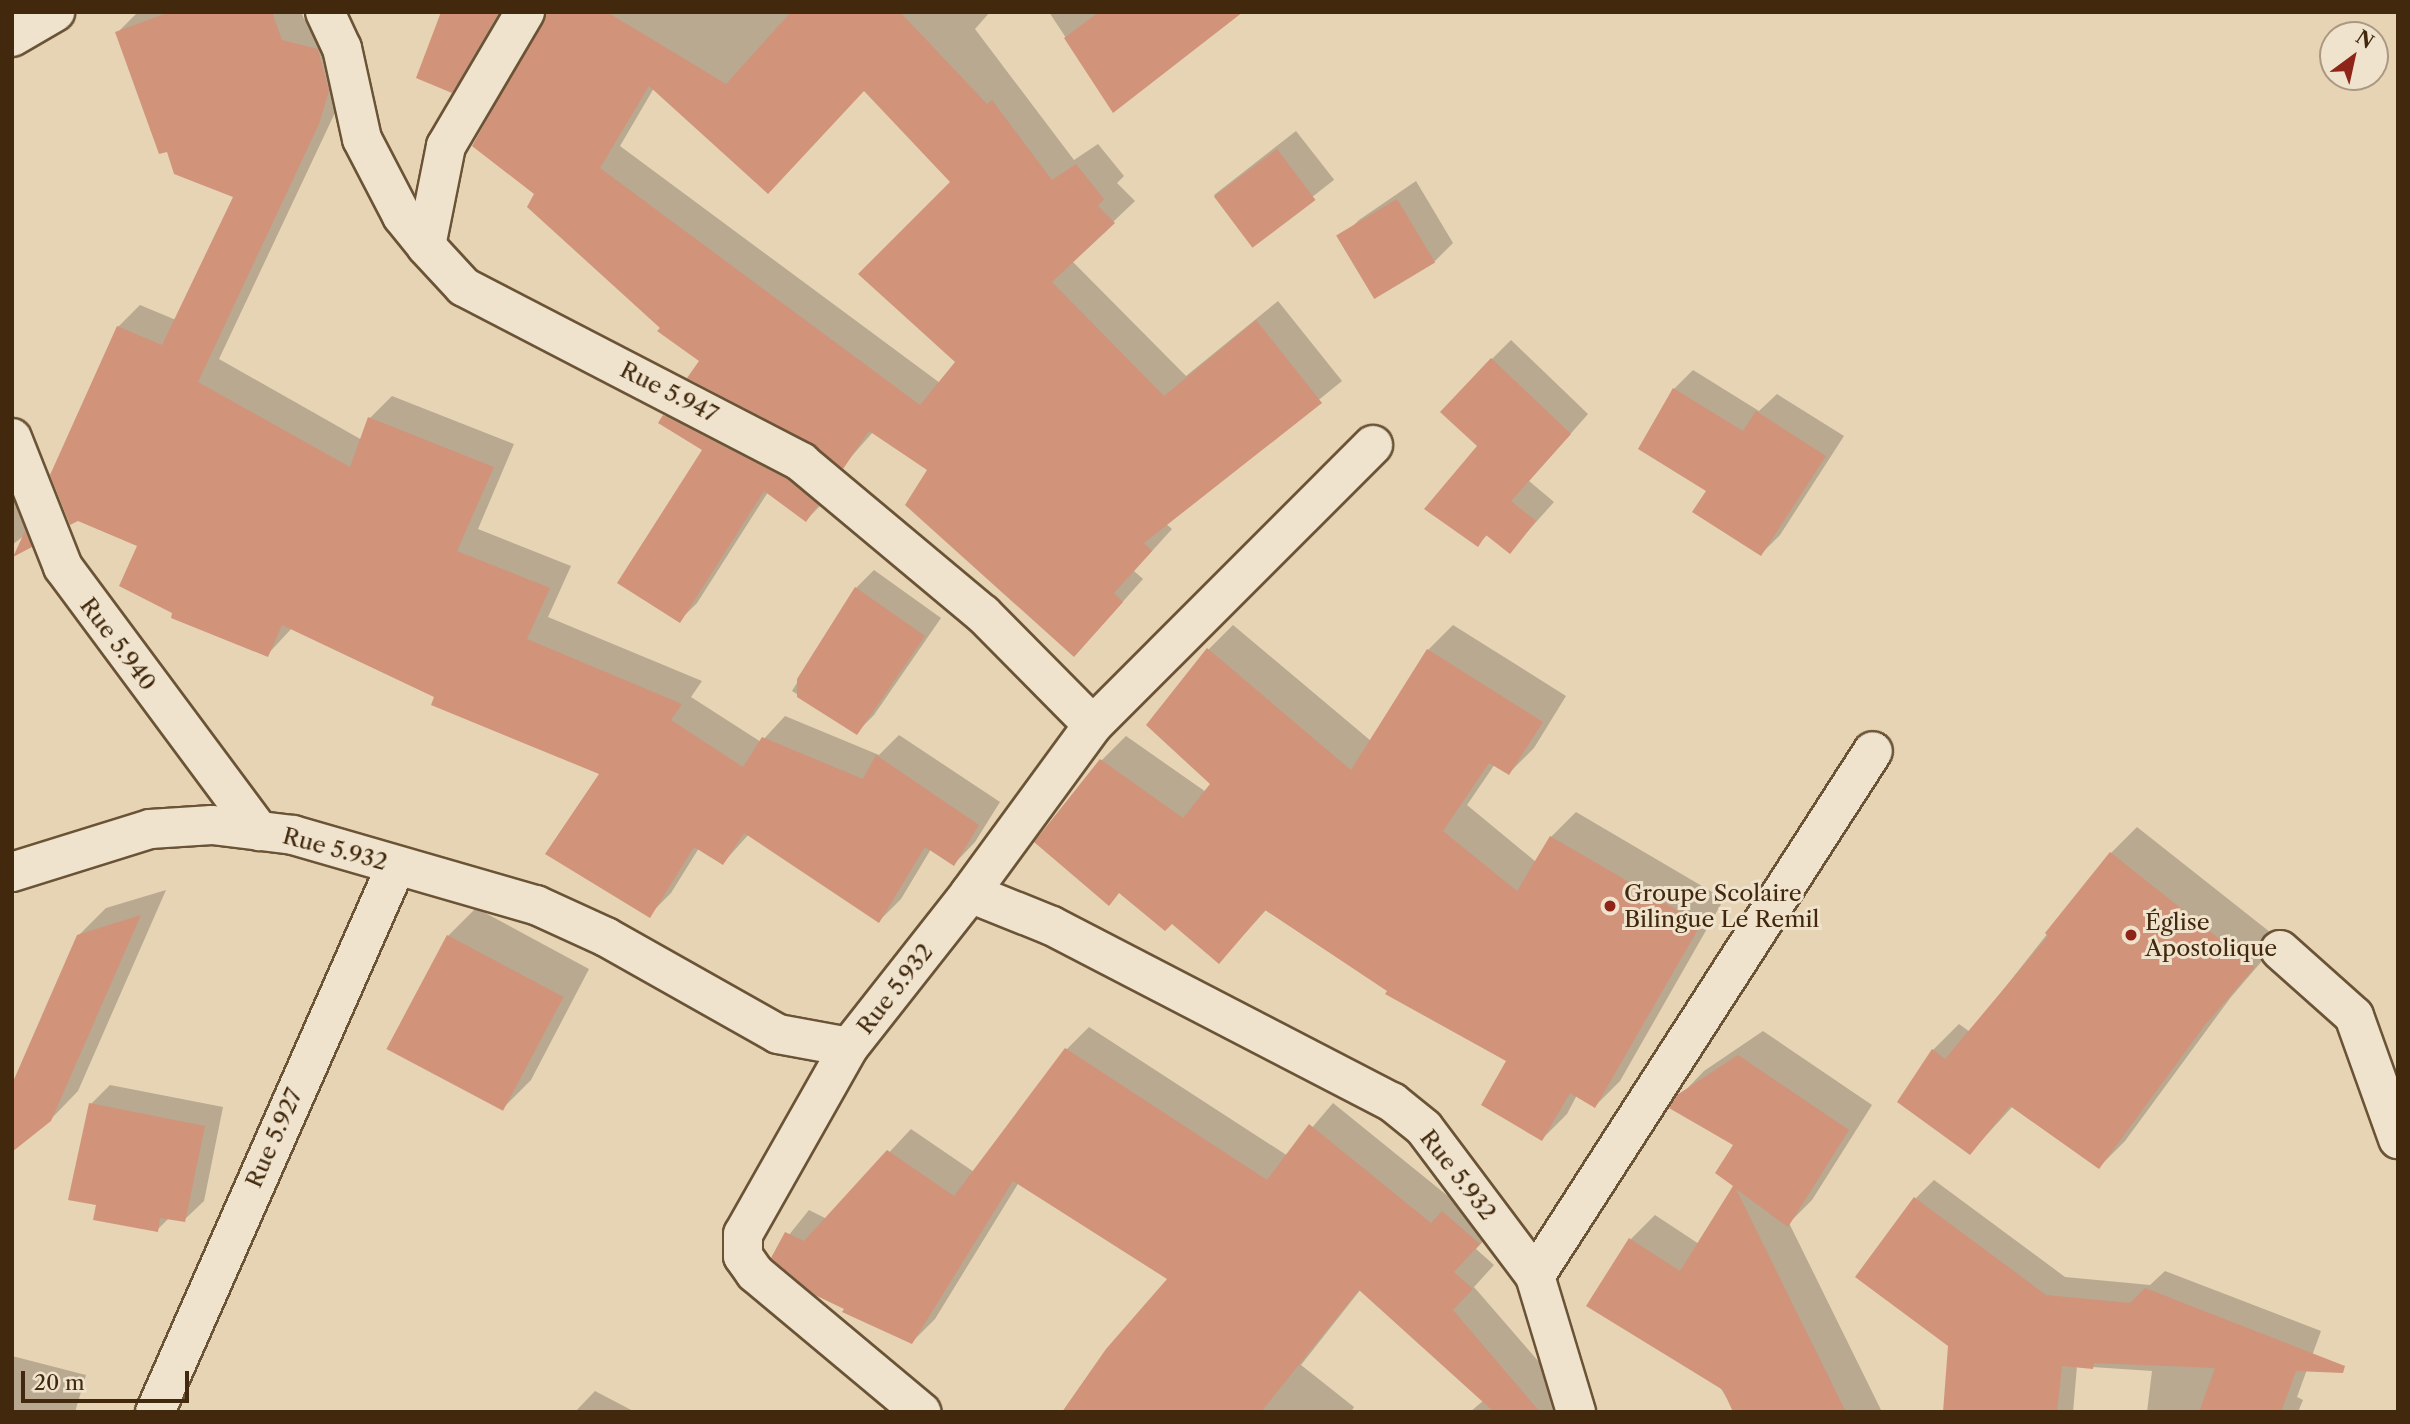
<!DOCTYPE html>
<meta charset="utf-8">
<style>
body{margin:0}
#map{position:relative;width:2410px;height:1424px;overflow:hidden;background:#e6d4b4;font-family:"Libre Caslon Text",serif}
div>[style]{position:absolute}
.shadow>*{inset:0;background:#0003;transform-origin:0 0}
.building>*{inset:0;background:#d1947a;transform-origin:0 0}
.roads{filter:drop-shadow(2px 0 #6b5336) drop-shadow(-2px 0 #6b5336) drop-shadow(0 2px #6b5336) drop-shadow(0 -2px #6b5336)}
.minor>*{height:38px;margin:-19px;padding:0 19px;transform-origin:19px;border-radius:19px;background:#efe3ce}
.dots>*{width:19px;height:19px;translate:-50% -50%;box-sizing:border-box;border:4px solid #efe3ce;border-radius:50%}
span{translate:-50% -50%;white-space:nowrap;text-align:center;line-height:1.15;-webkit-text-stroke:6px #efe3ce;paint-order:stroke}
.street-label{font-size:23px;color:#42280c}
.poi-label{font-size:23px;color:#42280c}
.left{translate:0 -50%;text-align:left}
.frame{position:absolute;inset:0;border:14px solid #42280c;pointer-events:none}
.north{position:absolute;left:2319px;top:21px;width:70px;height:70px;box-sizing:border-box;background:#efe3ce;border:2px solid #aa9880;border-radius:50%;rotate:33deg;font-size:19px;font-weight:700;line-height:28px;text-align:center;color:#42280c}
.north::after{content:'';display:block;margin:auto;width:24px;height:32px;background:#8f2418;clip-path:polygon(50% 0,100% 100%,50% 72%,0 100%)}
.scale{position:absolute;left:21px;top:1371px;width:168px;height:32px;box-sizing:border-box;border:4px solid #42280c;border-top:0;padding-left:9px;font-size:21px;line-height:24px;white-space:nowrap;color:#42280c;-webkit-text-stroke:5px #efe3ce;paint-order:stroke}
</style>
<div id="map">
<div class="shadow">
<i style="clip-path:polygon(138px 12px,301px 12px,304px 19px,340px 28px,341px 100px,219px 359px,362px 440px,370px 418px,392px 396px,514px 444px,478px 529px,571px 566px,548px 617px,702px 681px,691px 697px,761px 742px,785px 716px,879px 755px,899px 735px,1000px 802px,975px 842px,954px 864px,931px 849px,901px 899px,879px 921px,749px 834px,723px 863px,699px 848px,671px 893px,649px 915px,601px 774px,292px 628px,267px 655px,175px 612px,140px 545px,118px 327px,140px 305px,176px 320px,236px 196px,117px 33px)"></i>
<i style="clip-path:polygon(443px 12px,506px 12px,470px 72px,451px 91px)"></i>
<i style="clip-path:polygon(evenodd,609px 12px,990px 12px,975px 29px,1074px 160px,1098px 144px,1124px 176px,1117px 183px,1135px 201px,1072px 261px,1186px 376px,1278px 301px,1342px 381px,1166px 524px,1172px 529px,1134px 571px,1143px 579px,1095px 633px,930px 469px,873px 432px,843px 466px,701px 361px,529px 207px,609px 12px,654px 88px,865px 89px,952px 182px,957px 362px,940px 383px,620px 146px,654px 88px)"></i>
<i style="clip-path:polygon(1049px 12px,1213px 12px,1114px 111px)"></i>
<i style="left:1296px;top:131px;width:62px;height:104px;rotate:52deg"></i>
<i style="clip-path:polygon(1416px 181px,1453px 243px,1434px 262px,1340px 239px,1359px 220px)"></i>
<i style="clip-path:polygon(1511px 340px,1588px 414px,1529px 481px,1554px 502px,1510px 551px,1488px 534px,1477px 545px,1479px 446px,1492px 359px)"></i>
<i style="clip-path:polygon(1693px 370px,1759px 411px,1777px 394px,1844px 436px,1780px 535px,1761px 554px,1708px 490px,1674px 389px)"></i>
<i style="clip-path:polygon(682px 399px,806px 464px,823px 503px,806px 520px,768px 492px,697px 603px,680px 620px,704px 449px,665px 416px)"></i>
<i style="clip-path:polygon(12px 428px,40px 536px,30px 545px,25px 535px,12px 545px)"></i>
<i style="clip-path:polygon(874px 570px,941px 618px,874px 715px,857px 732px,792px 691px,856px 588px)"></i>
<i style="clip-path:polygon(1233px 625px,1371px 741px,1428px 650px,1453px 625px,1566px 696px,1534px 748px,1509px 773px,1495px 764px,1467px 805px,1536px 862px,1551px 837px,1576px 812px,1724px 899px,1620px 1081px,1595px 1106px,1577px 1095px,1567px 1114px,1542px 1139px,1508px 1060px,1267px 909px,1219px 962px,1101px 761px,1126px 736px,1206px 792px,1212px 784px,1208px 650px)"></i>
<i style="clip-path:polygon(2137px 827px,2280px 940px,2231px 997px,2125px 1141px,2099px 1167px,2013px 1106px,1970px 1153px,1899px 1101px,1933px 1050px,1959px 1024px,1970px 1032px,2111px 853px)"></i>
<i style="clip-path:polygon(166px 890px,78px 1091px,50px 1120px,78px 936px,106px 908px)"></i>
<i style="clip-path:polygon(476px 908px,589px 969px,531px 1080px,503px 1108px,448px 936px)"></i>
<i style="clip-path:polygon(1089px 1027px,1288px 1156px,1333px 1103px,1454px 1201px,1466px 1189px,1502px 1221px,1476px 1249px,1494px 1265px,1474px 1287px,1572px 1400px,1561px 1412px,1470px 1412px,1484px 1400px,1361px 1289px,1301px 1365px,1354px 1407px,1351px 1412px,1086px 1412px,1169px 1278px,1019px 1182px,935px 1319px,912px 1342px,816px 1293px,772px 1256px,809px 1210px,827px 1219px,911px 1129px,974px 1172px,1066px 1050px)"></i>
<i style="clip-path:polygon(1763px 1031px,1872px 1105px,1812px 1200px,1789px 1223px,1882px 1412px,1735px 1412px,1631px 1239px,1655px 1215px,1699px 1244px,1735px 1186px,1736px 1144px,1679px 1097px,1704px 1071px)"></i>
<i style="clip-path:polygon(110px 1085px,223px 1107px,204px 1201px,184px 1220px,169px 1218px,157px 1230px,98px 1203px,91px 1104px)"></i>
<i style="clip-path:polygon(1934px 1180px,2065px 1277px,2150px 1285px,2165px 1271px,2321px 1331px,2297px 1397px,2303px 1400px,2298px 1412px,2147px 1412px,2152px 1371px,2077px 1366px,2073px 1412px,1945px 1412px,1950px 1345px,1916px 1198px)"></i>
<i style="clip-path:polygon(12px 1356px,86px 1375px,75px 1412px,12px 1412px)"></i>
<i style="clip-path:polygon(595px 1391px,635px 1412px,575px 1412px)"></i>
</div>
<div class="building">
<i style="clip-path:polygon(170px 12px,272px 12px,282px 40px,318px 49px,329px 91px,319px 124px,198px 382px,350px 467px,368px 417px,494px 467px,457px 551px,550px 588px,527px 639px,682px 704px,671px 720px,743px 767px,762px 737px,863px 779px,876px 755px,979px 825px,954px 866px,925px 847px,879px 923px,744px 833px,723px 865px,694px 847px,650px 918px,545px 854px,599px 774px,431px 705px,434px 697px,282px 625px,268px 657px,171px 618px,172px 613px,119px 586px,137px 546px,78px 521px,70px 525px,50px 475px,117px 326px,162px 345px,233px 197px,174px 174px,167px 152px,159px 154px,115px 32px)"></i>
<i style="clip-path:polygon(441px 12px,499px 12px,452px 93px,416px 78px)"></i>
<i style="clip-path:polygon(evenodd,547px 12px,607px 12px,726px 84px,791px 12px,900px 12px,987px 104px,992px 100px,1052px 180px,1076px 164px,1104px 199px,1098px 206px,1115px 223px,1052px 282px,1164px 396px,1256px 320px,1322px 403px,1144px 543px,1152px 551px,1114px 593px,1123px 602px,1074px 657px,905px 505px,927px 470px,869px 431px,843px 469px,811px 443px,687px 378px,699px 361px,657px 331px,660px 328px,527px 207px,534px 194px,472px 146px,547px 12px,649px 86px,768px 194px,864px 91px,950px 182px,858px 274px,955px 362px,920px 405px,600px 168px,649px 86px)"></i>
<i style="clip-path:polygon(1099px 12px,1243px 12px,1113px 113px,1064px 38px)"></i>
<i style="left:1277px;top:149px;width:64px;height:79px;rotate:53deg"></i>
<i style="left:1397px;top:199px;width:74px;height:71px;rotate:59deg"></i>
<i style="clip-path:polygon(1491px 358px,1571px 434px,1511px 501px,1536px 521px,1510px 554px,1486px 535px,1478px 547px,1424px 509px,1477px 446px,1440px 412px)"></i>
<i style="clip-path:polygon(1673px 388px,1743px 431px,1756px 411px,1826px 456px,1761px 556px,1692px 512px,1706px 491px,1638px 449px)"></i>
<i style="clip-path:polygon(663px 415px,789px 480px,818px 505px,806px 522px,764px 491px,680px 623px,617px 583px,702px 450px,658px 423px)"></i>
<i style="clip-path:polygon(25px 531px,32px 547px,13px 557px)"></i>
<i style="clip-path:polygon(855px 587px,925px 636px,857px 735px,797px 697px,797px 679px)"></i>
<i style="clip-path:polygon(1207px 648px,1351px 770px,1427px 649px,1543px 722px,1509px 775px,1489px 763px,1443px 831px,1517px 891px,1550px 836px,1701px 924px,1595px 1108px,1570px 1093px,1542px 1141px,1481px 1105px,1506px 1061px,1385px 994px,1387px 991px,1265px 910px,1219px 964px,1172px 924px,1165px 931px,1119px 893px,1109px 906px,1034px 842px,1100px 759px,1183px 818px,1210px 784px,1146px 725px)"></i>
<i style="clip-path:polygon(2110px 852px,2255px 967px,2205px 1025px,2099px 1169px,2010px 1106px,1970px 1155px,1897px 1102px,1932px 1049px,1945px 1059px,2048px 936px,2045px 933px)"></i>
<i style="clip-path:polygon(141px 915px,51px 1121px,12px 1152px,12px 1084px,77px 935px)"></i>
<i style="left:447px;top:935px;width:132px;height:129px;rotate:28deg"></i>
<i style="clip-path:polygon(1065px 1048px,1267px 1180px,1309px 1124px,1431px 1223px,1442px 1211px,1480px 1244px,1454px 1272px,1473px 1289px,1453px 1310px,1540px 1412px,1494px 1412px,1359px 1290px,1261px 1412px,1062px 1412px,1106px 1349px,1167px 1279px,1013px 1181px,912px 1344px,842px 1312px,844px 1309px,815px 1295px,771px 1258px,785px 1232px,804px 1241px,887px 1150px,954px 1196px)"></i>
<i style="clip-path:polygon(1738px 1055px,1849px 1130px,1788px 1227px,1736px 1189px,1846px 1412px,1733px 1412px,1723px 1390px,1586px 1306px,1629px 1238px,1680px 1271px,1733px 1186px,1715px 1173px,1733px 1145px,1669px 1108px,1677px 1095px)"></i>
<i style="clip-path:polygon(89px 1103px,205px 1126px,185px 1222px,160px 1218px,158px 1232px,93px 1220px,96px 1205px,68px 1200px)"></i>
<i style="clip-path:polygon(1914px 1197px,2046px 1295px,2130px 1303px,2145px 1288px,2345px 1366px,2343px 1373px,2296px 1371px,2281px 1412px,2199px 1412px,2215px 1368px,2094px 1363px,2093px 1369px,2062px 1366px,2057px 1412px,1943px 1412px,1948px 1346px,1855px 1277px)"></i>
</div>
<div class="roads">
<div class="minor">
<i style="left:325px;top:12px;width:40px;rotate:65deg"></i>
<i style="left:342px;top:48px;width:93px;rotate:77.6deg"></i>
<i style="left:362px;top:139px;width:87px;rotate:62.5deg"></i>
<i style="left:402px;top:216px;width:38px;rotate:51deg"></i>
<i style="left:525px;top:12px;width:156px;rotate:120.5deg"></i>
<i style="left:446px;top:146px;width:102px;rotate:101.3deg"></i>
<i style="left:426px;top:246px;width:56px;rotate:47.2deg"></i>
<i style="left:464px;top:287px;width:380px;rotate:27.4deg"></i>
<i style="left:801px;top:462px;width:237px;rotate:39.9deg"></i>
<i style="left:983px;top:614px;width:156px;rotate:45.3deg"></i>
<i style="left:12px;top:37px;width:50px;rotate:-30.2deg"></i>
<i style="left:12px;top:438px;width:139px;rotate:68.4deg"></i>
<i style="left:63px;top:567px;width:329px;rotate:53.4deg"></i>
<i style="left:12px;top:872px;width:145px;rotate:-17.3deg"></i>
<i style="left:150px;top:829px;width:62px;rotate:-3.7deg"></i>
<i style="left:212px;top:825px;width:82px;rotate:7deg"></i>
<i style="left:293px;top:835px;width:253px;rotate:16.1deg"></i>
<i style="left:536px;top:905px;width:77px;rotate:24.6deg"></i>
<i style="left:606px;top:937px;width:197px;rotate:29.4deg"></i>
<i style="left:778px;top:1034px;width:72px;rotate:10.4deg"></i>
<i style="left:849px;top:1047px;width:196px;rotate:-51.8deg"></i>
<i style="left:970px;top:893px;width:88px;rotate:21.9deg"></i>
<i style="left:1052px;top:926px;width:383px;rotate:27.4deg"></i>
<i style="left:1392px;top:1102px;width:41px;rotate:39.1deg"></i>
<i style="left:1424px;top:1128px;width:185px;rotate:53.1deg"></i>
<i style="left:1535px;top:1276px;width:142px;rotate:73.2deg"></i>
<i style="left:970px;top:893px;width:208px;rotate:-53.8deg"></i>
<i style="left:1093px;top:725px;width:396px;rotate:-45deg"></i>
<i style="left:2280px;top:950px;width:99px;rotate:41.7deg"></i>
<i style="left:2354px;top:1016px;width:131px;rotate:70.3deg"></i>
<i style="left:849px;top:1047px;width:215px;rotate:119.5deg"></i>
<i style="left:743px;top:1234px;width:22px;rotate:90deg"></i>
<i style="left:743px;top:1256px;width:21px;rotate:55deg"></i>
<i style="left:755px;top:1273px;width:217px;rotate:39.9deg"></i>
<i style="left:1535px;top:1276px;width:624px;rotate:-57.23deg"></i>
<i style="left:155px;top:1412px;width:597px;rotate:-66.18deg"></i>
</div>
</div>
<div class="dots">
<i style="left:1610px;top:906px;background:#8f2418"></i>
<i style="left:2131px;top:935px;background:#8f2418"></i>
</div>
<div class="street-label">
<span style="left:669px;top:392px;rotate:27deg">Rue 5.947</span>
<span style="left:118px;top:644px;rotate:53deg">Rue 5.940</span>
<span style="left:335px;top:849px;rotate:15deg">Rue 5.932</span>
<span style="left:895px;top:989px;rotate:-52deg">Rue 5.932</span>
<span style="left:274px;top:1138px;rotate:-66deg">Rue 5.927</span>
<span style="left:1458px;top:1175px;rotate:52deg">Rue 5.932</span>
</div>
<div class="poi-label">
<span class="left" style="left:1624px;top:906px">Groupe Scolaire<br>Bilingue Le Remil</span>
<span class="left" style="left:2145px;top:935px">Église<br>Apostolique</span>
</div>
<div class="frame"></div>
<div class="north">N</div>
<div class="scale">20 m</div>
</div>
